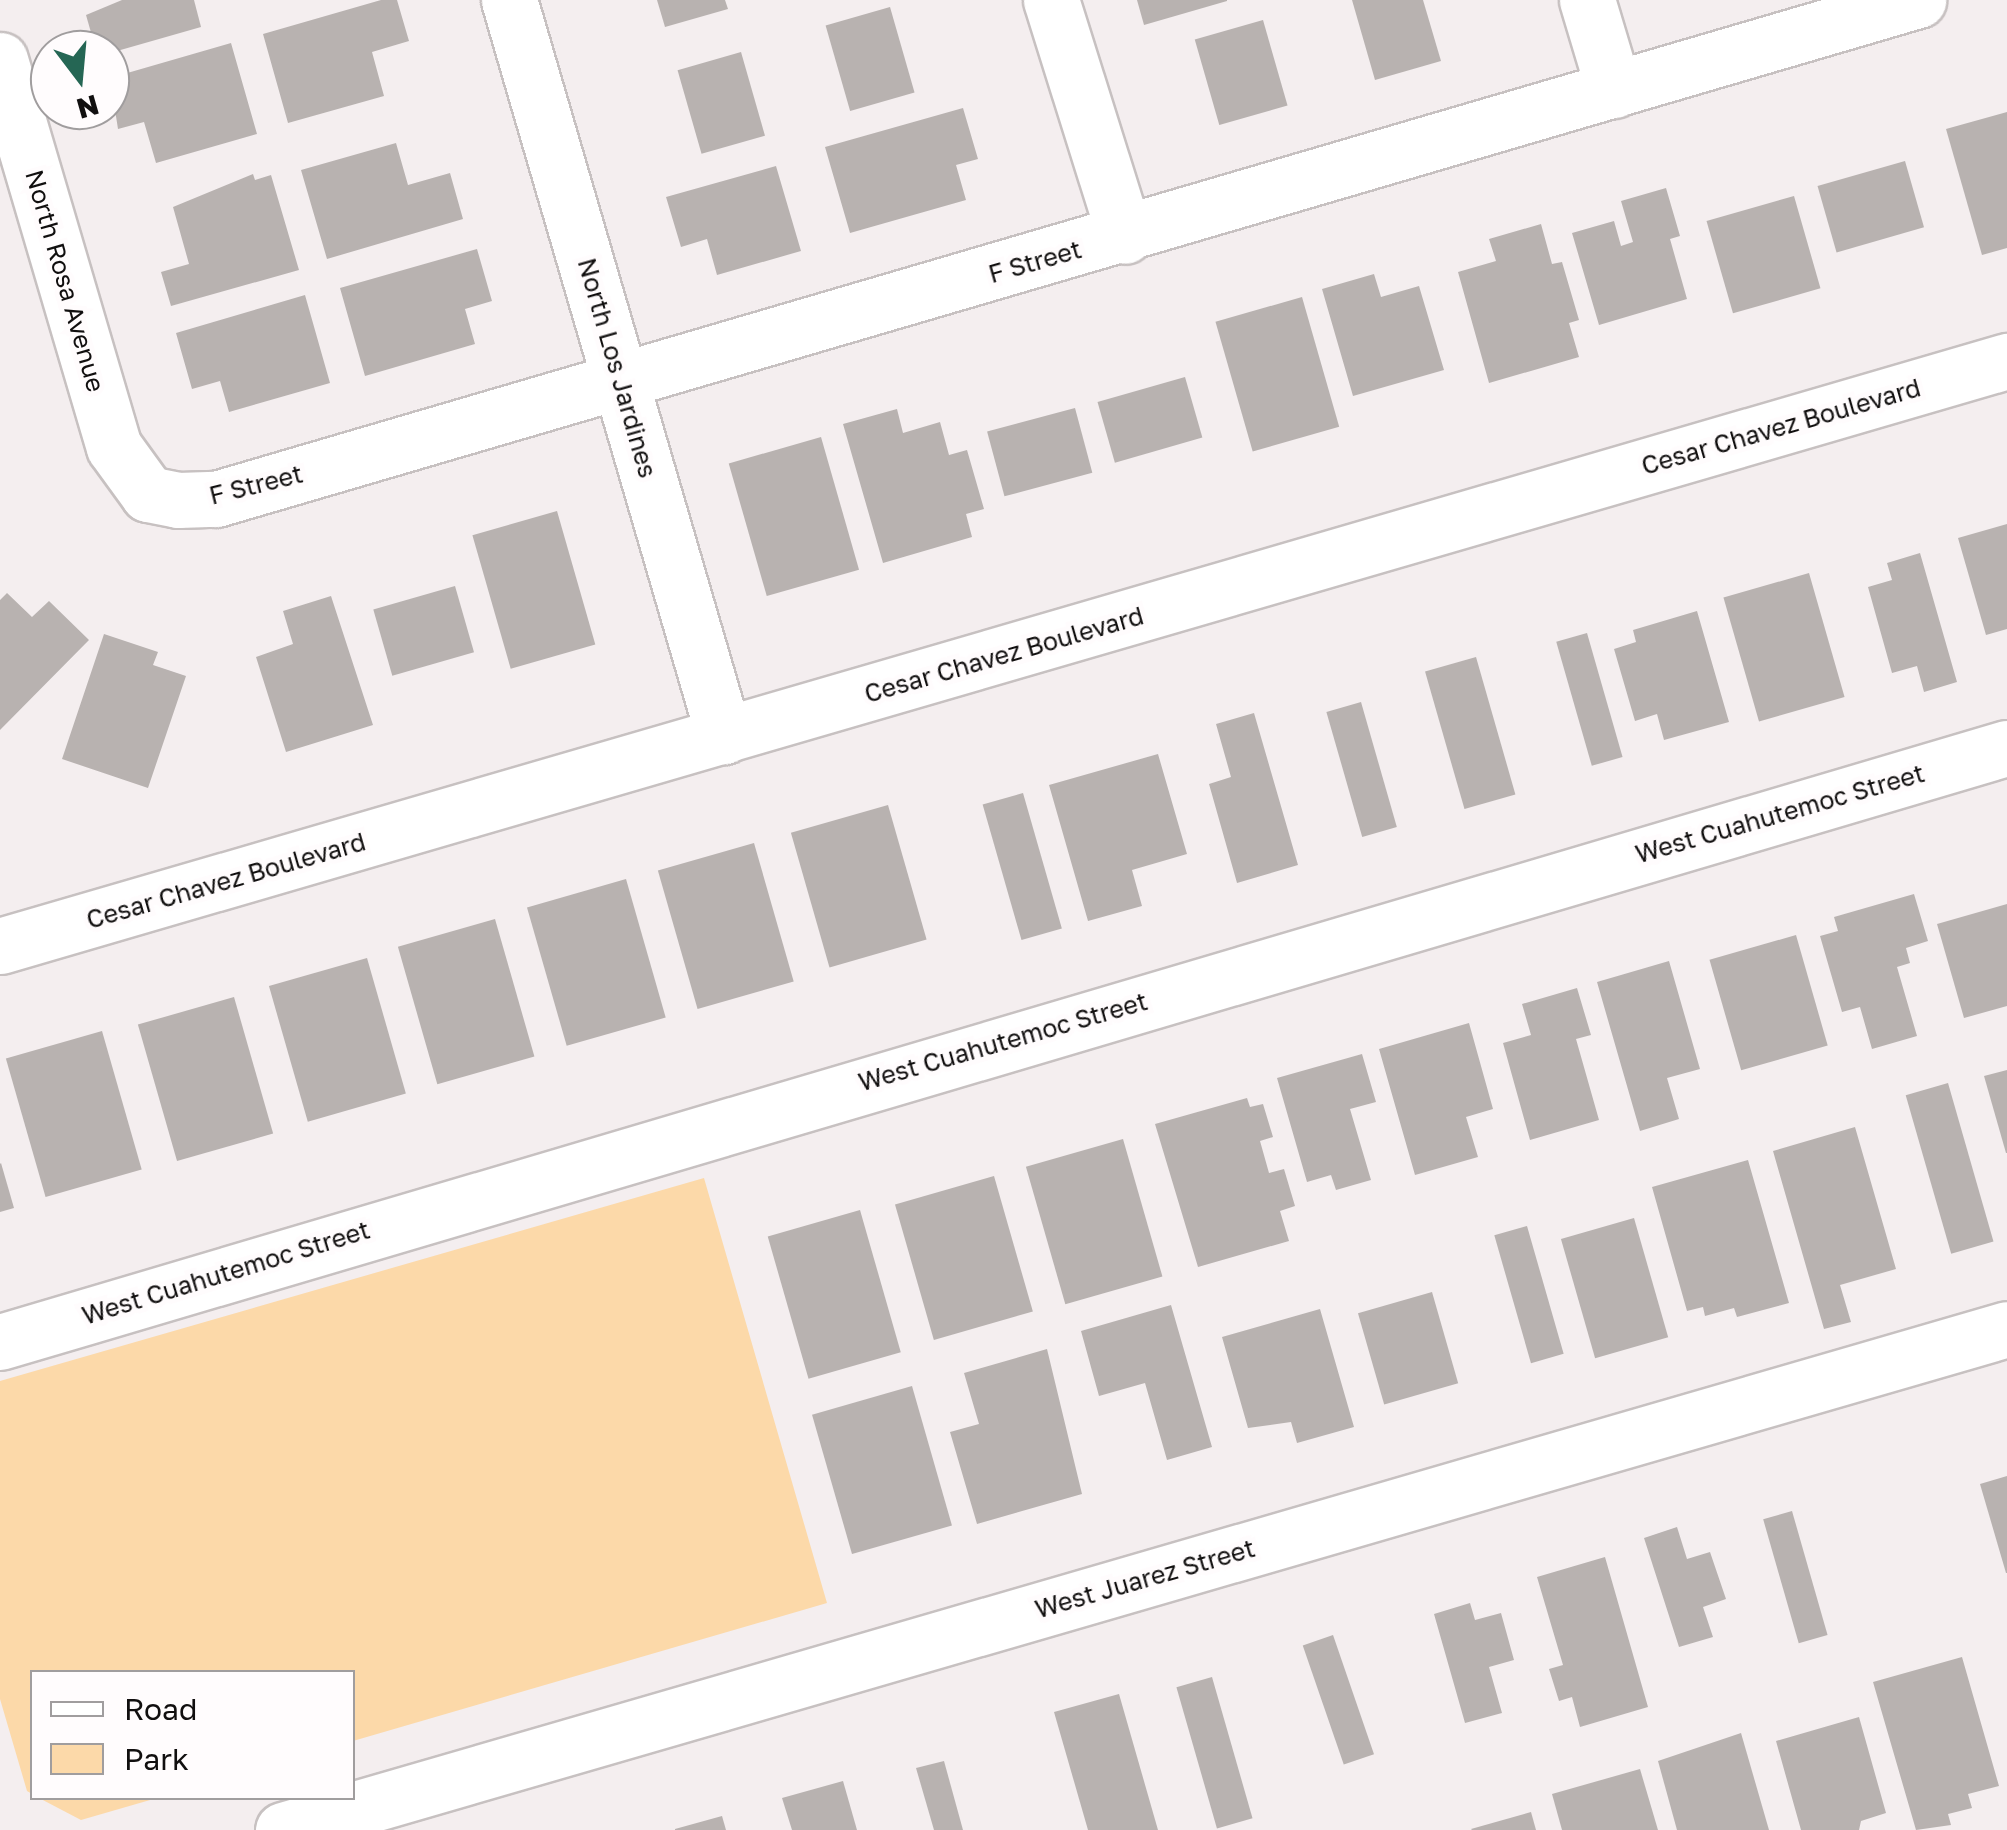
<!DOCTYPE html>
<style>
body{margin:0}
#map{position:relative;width:2007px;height:1830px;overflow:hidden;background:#f4eeef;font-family:"Golos Text",sans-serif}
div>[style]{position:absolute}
.green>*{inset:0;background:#fcd9a9}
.building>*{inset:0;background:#b8b2b0;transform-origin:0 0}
.roads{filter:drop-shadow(2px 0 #c7c1c1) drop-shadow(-2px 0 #c7c1c1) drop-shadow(0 2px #c7c1c1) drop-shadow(0 -2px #c7c1c1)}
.street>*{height:55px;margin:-27.5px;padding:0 27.5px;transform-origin:27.5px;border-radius:27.5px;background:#fff}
.secondary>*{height:55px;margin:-27.5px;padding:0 27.5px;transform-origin:27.5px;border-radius:27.5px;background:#fff}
span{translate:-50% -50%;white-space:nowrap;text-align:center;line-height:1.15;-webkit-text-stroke:10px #fffcfd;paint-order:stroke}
.street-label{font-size:25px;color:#110f0f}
.legend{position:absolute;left:30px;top:1670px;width:325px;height:130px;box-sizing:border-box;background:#fffcfd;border:2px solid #a09d9e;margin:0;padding:12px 18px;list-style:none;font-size:30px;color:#110f0f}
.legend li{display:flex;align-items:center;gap:20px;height:50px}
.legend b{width:50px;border:2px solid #a09d9e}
.north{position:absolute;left:30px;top:30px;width:100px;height:100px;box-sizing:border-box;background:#fffcfd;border:2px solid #a09d9e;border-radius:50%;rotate:164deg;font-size:28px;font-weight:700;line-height:40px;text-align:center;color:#110f0f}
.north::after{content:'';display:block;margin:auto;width:35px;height:45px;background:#256654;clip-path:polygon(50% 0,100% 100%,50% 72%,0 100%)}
</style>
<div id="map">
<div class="green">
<i style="clip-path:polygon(704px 1178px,827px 1603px,353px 1741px,352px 1672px,32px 1672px,32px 1794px,27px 1791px,0 1699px,0 1381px)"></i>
<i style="clip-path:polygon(39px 1798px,157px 1798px,81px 1820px)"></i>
</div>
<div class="building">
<i style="clip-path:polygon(122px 0,194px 0,201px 27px,110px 53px,96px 50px,86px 15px)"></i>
<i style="clip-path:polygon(381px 0,397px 0,409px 41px,372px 52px,384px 96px,288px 123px,263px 34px)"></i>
<i style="clip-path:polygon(657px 0,725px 0,728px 9px,665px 27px)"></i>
<i style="clip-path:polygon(1137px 0,1227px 0,1227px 1px,1144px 25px)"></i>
<i style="clip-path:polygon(1352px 0,1423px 0,1441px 61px,1375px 80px)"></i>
<i style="left:890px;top:7px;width:89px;height:67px;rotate:74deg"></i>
<i style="left:1263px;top:20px;width:89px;height:71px;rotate:74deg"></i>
<i style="clip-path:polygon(231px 43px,257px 134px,156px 163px,144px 122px,118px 129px,110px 78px)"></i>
<i style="left:741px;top:52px;width:87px;height:66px;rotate:74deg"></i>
<i style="clip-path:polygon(963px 108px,978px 159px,956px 165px,966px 200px,850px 233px,825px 147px)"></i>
<i style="clip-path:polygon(2007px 112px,2007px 248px,1982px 255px,1946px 129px)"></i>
<i style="clip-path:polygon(396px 143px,408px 185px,450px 173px,463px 219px,327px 259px,301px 170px)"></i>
<i style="left:1905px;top:161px;width:69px;height:91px;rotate:74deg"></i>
<i style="clip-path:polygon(776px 166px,801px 251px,717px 275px,707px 239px,681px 247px,666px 197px)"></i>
<i style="clip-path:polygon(253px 174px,255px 180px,271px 175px,299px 270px,171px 306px,161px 272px,189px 264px,173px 207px)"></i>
<i style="clip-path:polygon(1666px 188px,1680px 236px,1670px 239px,1687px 299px,1599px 325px,1572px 233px,1614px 221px,1621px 246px,1633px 242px,1621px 201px)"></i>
<i style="left:1794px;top:196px;width:96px;height:91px;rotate:74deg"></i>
<i style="clip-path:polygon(1541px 224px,1552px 264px,1562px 262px,1579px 320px,1569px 323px,1579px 357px,1489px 383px,1458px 272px,1496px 261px,1489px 239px)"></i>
<i style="clip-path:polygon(477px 249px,492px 301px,465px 309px,475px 344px,365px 376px,340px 288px)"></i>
<i style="clip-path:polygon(1374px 274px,1381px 297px,1419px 286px,1444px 370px,1353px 396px,1322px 289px)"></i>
<i style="clip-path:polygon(305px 295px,330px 383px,229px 412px,220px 381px,192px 389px,176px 333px)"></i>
<i style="left:1302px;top:297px;width:135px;height:90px;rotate:74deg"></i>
<i style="left:1185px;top:377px;width:63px;height:91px;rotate:74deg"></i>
<i style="left:1075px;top:408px;width:67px;height:91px;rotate:75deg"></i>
<i style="clip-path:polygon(897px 409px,903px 433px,940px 422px,949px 455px,967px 450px,984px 509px,966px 514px,972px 537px,883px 563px,843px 424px)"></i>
<i style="left:821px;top:437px;width:138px;height:96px;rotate:74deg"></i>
<i style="left:557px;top:511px;width:139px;height:88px;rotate:74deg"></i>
<i style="clip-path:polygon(2007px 524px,2007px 629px,1986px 635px,1958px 538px)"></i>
<i style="clip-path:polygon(1920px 553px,1957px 682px,1924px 692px,1917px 666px,1892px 673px,1868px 587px,1892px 580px,1887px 563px)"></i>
<i style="left:1809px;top:573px;width:129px;height:89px;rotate:74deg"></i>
<i style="left:455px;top:586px;width:69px;height:85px;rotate:74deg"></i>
<i style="clip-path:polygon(7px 593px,32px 617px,49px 601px,89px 640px,0 730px,0 600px)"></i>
<i style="clip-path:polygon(331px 596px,373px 725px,286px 752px,256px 657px,293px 644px,283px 611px)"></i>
<i style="clip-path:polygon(1697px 611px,1729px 722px,1664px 740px,1657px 714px,1635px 721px,1614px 649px,1636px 642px,1633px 630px)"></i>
<i style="left:1587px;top:633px;width:129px;height:32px;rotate:74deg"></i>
<i style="clip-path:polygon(104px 634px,158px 652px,153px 665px,186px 676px,148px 788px,62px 759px)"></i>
<i style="left:1476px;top:657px;width:143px;height:53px;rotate:74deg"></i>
<i style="left:1361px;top:702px;width:130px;height:36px;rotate:74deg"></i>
<i style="clip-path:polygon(1254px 713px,1298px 865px,1237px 883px,1209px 784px,1231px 777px,1216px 724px)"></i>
<i style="clip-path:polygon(1158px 754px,1187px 854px,1132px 870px,1142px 906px,1088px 921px,1049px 785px)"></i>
<i style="left:1023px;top:793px;width:141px;height:42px;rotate:74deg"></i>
<i style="left:888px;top:805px;width:140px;height:101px;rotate:74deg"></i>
<i style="left:754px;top:843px;width:144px;height:100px;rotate:74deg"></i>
<i style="left:626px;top:879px;width:144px;height:103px;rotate:74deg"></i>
<i style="clip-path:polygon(1914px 894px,1928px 941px,1906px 948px,1910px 963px,1897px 967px,1917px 1036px,1872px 1049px,1860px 1007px,1842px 1012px,1820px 936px,1838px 931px,1834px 917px)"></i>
<i style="clip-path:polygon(2007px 904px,2007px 1006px,1964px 1018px,1937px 924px)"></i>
<i style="left:495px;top:919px;width:143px;height:101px;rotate:74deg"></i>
<i style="left:1796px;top:935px;width:115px;height:90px;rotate:74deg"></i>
<i style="left:367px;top:958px;width:141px;height:102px;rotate:74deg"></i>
<i style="clip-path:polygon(1669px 961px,1700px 1069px,1667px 1078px,1679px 1119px,1640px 1131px,1597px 982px)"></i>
<i style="clip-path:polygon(1577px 988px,1591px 1035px,1576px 1039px,1599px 1120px,1530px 1140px,1503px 1043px,1531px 1035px,1522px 1004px)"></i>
<i style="left:234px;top:997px;width:142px;height:100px;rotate:74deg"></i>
<i style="clip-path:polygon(1469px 1023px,1493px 1109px,1466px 1117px,1478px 1157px,1415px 1175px,1379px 1049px)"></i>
<i style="left:102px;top:1031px;width:144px;height:100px;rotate:74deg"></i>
<i style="clip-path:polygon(1362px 1054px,1376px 1102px,1350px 1109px,1371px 1180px,1336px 1190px,1331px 1175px,1307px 1182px,1277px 1078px)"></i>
<i style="clip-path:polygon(2007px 1070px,2007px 1153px,2006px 1153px,1984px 1076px)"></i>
<i style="left:1948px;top:1083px;width:165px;height:44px;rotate:74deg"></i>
<i style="clip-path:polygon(1247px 1098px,1250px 1107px,1263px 1104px,1273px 1137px,1260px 1141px,1269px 1173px,1284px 1169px,1295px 1206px,1280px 1211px,1289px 1241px,1198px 1267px,1155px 1124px)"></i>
<i style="clip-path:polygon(1855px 1127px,1896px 1269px,1840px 1285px,1851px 1322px,1824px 1329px,1773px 1151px)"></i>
<i style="left:1123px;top:1139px;width:143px;height:101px;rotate:74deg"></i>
<i style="clip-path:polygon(1748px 1160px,1789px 1303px,1737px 1317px,1734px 1308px,1705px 1316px,1703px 1307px,1687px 1311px,1652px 1187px)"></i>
<i style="clip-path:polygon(1px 1163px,14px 1208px,0 1212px,0 1164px)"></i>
<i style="left:994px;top:1176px;width:141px;height:103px;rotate:74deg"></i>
<i style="left:860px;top:1210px;width:148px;height:96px;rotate:74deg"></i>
<i style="left:1634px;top:1218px;width:124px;height:76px;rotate:74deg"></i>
<i style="left:1527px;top:1226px;width:133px;height:34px;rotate:74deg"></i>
<i style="left:1432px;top:1292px;width:95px;height:77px;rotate:74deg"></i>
<i style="clip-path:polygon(1171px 1305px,1212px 1447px,1167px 1460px,1145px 1383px,1099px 1396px,1081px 1331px)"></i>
<i style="clip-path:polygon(1320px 1309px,1354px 1427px,1297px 1443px,1291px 1422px,1248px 1428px,1222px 1337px)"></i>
<i style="clip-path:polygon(1047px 1349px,1082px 1494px,977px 1524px,950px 1432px,979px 1424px,964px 1373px)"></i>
<i style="left:912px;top:1386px;width:145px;height:104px;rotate:74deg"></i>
<i style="clip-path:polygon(2007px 1476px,2007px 1573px,2006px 1573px,1980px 1484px)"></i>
<i style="left:1792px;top:1511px;width:129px;height:30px;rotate:74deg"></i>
<i style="clip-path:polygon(1677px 1527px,1687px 1559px,1710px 1552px,1726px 1599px,1703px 1607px,1713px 1637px,1679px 1647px,1644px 1538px)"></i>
<i style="clip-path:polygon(1605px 1557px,1648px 1707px,1580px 1727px,1572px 1697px,1559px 1701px,1549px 1669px,1563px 1665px,1537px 1577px)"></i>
<i style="clip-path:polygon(1470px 1603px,1475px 1620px,1501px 1613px,1514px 1660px,1489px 1667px,1502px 1713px,1465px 1723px,1434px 1614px)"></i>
<i style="left:1333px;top:1635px;width:126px;height:32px;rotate:71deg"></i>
<i style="clip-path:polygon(1962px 1657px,1999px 1786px,1968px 1794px,1972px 1808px,1948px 1814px,1951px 1825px,1916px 1830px,1873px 1682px)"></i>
<i style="left:1212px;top:1677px;width:147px;height:37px;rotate:74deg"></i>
<i style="clip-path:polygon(1119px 1694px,1158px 1830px,1088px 1830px,1054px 1712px)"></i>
<i style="clip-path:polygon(1859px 1717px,1886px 1813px,1861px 1821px,1859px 1830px,1801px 1830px,1776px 1741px)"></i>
<i style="clip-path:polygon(1741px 1733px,1769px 1830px,1677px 1830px,1658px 1761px)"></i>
<i style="clip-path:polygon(944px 1761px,963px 1830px,934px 1830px,916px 1768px)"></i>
<i style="clip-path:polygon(1640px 1769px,1658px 1830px,1562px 1830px,1552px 1794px)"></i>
<i style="clip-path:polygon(843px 1781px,857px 1830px,792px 1830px,782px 1798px)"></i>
<i style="clip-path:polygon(1531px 1812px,1536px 1830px,1472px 1830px,1471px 1829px)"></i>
<i style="clip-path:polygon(722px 1816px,726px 1830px,675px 1830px,675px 1829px)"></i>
</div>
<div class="roads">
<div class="street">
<i style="left:509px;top:0;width:767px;rotate:73.72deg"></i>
<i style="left:1051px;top:0;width:247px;rotate:72.6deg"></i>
<i style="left:1587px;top:0;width:94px;rotate:73.3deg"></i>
<i style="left:0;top:60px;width:403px;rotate:73.6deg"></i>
<i style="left:114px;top:447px;width:58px;rotate:54.1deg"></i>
<i style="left:148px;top:494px;width:31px;rotate:11deg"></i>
<i style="left:178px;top:500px;width:38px;rotate:-2deg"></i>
<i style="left:216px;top:499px;width:1774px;rotate:-16.34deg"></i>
<i style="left:0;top:1342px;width:2093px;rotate:-16.49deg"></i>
<i style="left:283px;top:1830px;width:1795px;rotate:-16.2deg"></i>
</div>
<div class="secondary">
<i style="left:0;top:946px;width:2091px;rotate:-16.25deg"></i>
</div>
</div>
<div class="street-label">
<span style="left:1035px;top:262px;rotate:-16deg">F Street</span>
<span style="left:65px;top:281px;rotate:74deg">North Rosa Avenue</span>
<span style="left:617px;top:368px;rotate:74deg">North Los Jardines</span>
<span style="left:1781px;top:427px;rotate:-16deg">Cesar Chavez Boulevard</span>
<span style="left:256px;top:485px;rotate:-14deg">F Street</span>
<span style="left:1004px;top:655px;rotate:-16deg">Cesar Chavez Boulevard</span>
<span style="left:1780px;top:814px;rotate:-16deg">West Cuahutemoc Street</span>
<span style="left:226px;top:881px;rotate:-16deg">Cesar Chavez Boulevard</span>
<span style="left:1003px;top:1042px;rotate:-16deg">West Cuahutemoc Street</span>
<span style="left:226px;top:1273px;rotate:-17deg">West Cuahutemoc Street</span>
<span style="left:1145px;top:1579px;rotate:-16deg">West Juarez Street</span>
</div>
<ul class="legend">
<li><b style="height:12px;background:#fff"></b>Road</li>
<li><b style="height:28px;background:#fcd9a9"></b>Park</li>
</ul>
<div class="north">N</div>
</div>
